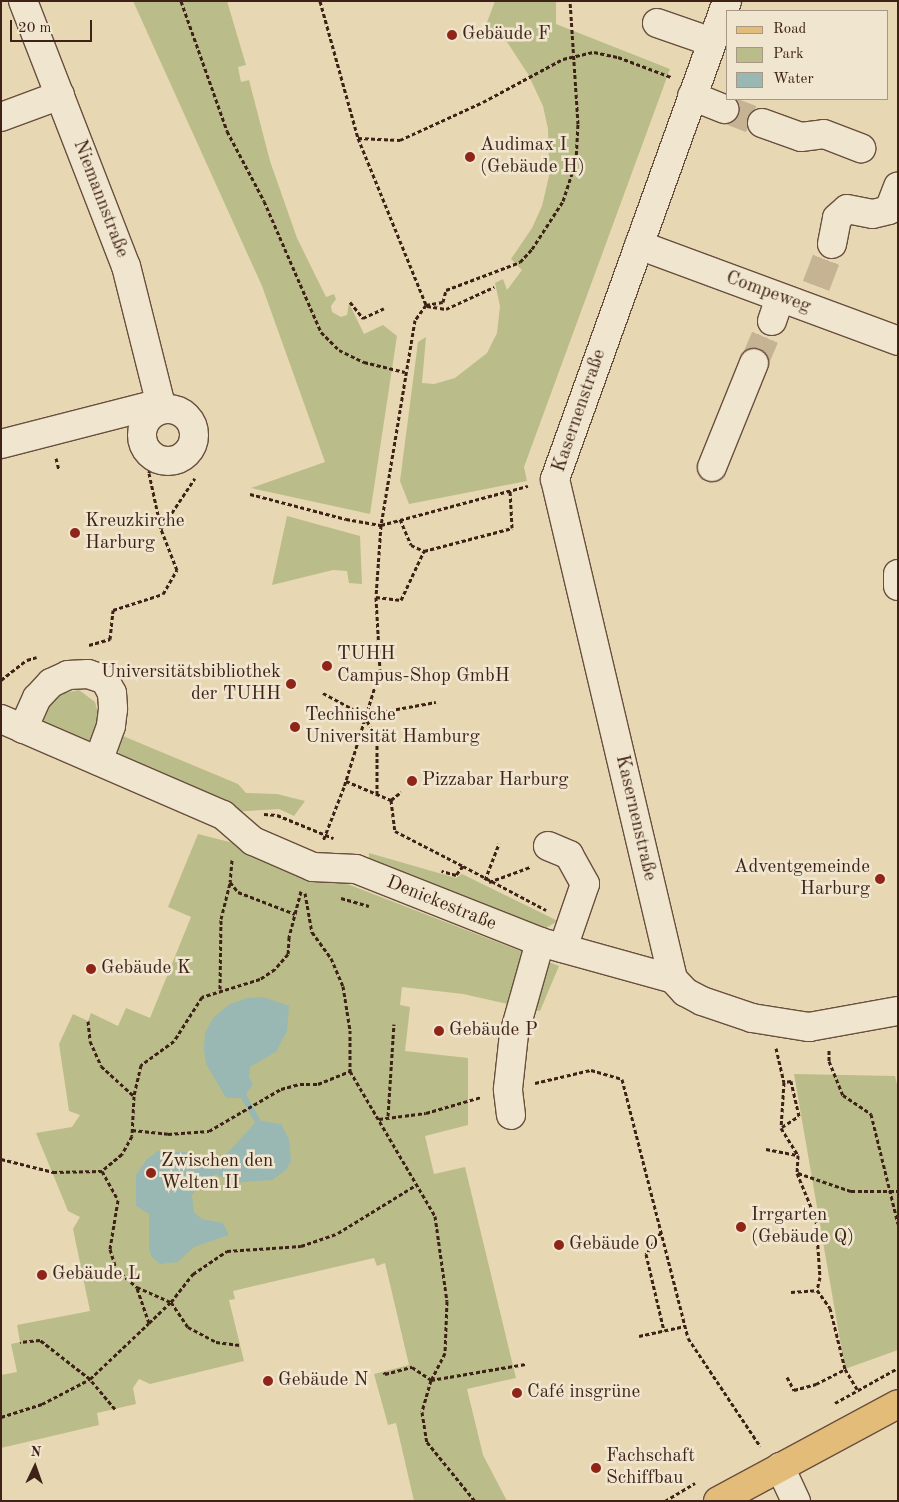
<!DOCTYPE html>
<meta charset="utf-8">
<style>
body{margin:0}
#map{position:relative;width:899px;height:1502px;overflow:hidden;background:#e8d7b3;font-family:"Old Standard TT",serif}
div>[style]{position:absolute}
.green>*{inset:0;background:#babd89}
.water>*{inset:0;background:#99b8b4}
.minor-tunnel>*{height:28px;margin-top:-14px;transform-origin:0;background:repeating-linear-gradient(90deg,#c6b394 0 28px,transparent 0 42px)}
.path>*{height:3px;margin-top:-1.5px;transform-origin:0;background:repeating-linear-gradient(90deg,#3e2217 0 4px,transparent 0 6.5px)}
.roads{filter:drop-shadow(1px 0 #684f3e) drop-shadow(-1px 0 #684f3e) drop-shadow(0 1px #684f3e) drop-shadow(0 -1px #684f3e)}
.minor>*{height:28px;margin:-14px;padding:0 14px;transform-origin:14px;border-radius:14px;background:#f0e5ce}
.minor>.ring{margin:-14px;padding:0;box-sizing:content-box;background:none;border:28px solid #f0e5ce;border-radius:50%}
.major>*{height:28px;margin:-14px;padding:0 14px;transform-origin:14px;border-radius:14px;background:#e4bc7a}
.dots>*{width:14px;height:14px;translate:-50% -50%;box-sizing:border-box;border:2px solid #f0e5ce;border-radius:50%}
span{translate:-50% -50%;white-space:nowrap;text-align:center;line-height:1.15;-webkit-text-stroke:5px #f0e5ce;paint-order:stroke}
.poi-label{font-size:19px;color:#3e2217}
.left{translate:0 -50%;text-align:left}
.right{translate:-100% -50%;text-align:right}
.street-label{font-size:19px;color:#3e2217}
.frame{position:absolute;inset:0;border:2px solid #3e2217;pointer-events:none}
.legend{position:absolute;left:726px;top:10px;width:162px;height:90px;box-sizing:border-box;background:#f0e5ce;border:1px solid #a99785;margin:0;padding:6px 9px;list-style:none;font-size:15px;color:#3e2217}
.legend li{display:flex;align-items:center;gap:10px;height:25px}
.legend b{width:25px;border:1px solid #a99785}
.north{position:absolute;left:10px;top:1442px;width:50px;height:50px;-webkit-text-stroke:4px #f0e5ce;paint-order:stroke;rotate:3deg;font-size:14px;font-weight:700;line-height:20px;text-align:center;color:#3e2217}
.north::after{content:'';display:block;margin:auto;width:18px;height:22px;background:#3e2217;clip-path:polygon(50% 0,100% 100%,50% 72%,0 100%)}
.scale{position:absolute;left:10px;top:20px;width:82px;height:22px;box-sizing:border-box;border:2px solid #3e2217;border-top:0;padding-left:6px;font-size:15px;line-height:18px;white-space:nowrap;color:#3e2217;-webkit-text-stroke:4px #f0e5ce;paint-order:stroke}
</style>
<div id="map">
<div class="green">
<i style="clip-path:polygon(133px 1px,227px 1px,246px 65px,238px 67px,241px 82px,249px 80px,270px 161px,297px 238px,326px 297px,334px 294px,336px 299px,331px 306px,332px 312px,341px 317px,347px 315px,349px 303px,364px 334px,383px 325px,397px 336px,370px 514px,251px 488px,325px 462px,262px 286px)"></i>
<i style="clip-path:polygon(495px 1px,556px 1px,556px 24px,670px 69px,524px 467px,527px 481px,409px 504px,400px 481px,418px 342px,426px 337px,422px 383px,434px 384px,455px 378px,487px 353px,497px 333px,500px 306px,495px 283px,503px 279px,507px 290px,522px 270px,511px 259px,532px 228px,542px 206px,549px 176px,548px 129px,543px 106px,528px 74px,507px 42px,486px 25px)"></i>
<i style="clip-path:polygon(287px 516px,360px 536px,362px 584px,349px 583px,347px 571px,333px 570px,272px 585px)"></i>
<i style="clip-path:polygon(79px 690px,95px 702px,100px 720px,90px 740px,76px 742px,50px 731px,44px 721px,43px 708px,56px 695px)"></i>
<i style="clip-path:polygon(123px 736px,238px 784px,246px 793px,277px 794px,305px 801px,294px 816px,279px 809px,231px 812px,121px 762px,115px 738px)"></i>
<i style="clip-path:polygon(198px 834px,257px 849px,559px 966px,540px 1011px,463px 994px,402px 987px,400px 1005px,410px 1007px,405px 1051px,468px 1058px,468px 1125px,425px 1136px,434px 1174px,465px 1167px,516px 1378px,467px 1389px,483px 1455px,507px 1501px,414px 1501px,396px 1423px,388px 1425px,374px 1374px,409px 1365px,385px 1263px,377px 1266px,374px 1258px,233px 1291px,235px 1299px,229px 1300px,244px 1361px,150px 1384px,139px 1379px,133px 1388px,136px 1404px,97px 1413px,99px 1425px,1px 1448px,1px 1375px,17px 1372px,11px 1344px,20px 1342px,17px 1325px,90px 1311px,73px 1229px,80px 1217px,68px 1211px,36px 1133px,72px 1127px,80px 1115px,69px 1111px,59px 1044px,73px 1014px,88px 1021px,91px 1013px,118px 1026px,126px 1008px,150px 1018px,191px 917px,168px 907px)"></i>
<i style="clip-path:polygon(369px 853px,456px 878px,462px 874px,558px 921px,546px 928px,460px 897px,369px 862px)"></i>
<i style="clip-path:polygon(794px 1074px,895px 1076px,898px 1088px,898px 1350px,845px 1369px)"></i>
</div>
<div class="water">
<i style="clip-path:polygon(263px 997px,289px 1006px,287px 1031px,276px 1052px,250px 1067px,249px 1077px,253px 1085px,246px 1094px,261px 1121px,281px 1124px,289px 1139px,291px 1161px,286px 1170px,272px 1180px,231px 1183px,216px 1174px,202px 1183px,192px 1195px,194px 1212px,202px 1219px,223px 1223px,229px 1235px,194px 1247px,178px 1262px,160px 1264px,152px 1257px,149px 1249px,149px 1214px,136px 1206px,136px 1175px,147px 1159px,158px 1151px,186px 1152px,217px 1164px,255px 1123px,241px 1098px,226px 1098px,206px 1064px,204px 1050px,205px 1033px,213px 1018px,230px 1004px,247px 998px)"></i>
</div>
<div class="minor-tunnel">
<i style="left:725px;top:109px;width:40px;rotate:21deg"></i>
<i style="left:816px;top:286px;width:45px;rotate:-69.1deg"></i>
<i style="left:754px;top:363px;width:46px;rotate:-66.8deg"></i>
</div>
<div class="path">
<i style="left:181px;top:1px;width:138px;rotate:70.5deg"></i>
<i style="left:227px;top:131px;width:79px;rotate:62.1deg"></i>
<i style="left:264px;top:201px;width:143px;rotate:66.5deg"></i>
<i style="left:321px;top:332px;width:25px;rotate:45deg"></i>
<i style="left:339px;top:350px;width:28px;rotate:26deg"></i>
<i style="left:364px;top:362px;width:42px;rotate:13.7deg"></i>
<i style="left:320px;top:1px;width:142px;rotate:74.5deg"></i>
<i style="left:358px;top:138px;width:180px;rotate:67.8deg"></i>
<i style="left:426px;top:305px;width:19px;rotate:126deg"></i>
<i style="left:415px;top:320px;width:208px;rotate:99.4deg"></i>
<i style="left:381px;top:525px;width:72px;rotate:94deg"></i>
<i style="left:376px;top:597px;width:73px;rotate:86.9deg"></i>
<i style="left:380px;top:670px;width:122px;rotate:107.1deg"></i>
<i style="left:344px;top:787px;width:58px;rotate:111.3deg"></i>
<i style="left:358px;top:138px;width:42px;rotate:2.7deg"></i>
<i style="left:400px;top:140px;width:91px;rotate:-24.6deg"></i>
<i style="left:483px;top:102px;width:91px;rotate:-28.3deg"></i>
<i style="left:563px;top:59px;width:32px;rotate:-13deg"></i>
<i style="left:594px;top:52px;width:25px;rotate:12deg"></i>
<i style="left:618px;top:57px;width:57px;rotate:20.7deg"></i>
<i style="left:350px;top:302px;width:21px;rotate:51deg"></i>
<i style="left:363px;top:318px;width:23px;rotate:-25deg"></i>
<i style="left:426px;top:305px;width:17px;rotate:-10deg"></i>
<i style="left:443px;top:302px;width:12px;rotate:-76deg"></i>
<i style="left:446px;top:290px;width:79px;rotate:-20.7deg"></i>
<i style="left:520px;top:262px;width:18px;rotate:-47deg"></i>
<i style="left:532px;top:249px;width:57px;rotate:-57.1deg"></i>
<i style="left:563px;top:201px;width:42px;rotate:-72deg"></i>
<i style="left:576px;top:161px;width:37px;rotate:-87deg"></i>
<i style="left:578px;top:124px;width:123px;rotate:-93.7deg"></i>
<i style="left:427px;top:306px;width:19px;rotate:9deg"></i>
<i style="left:446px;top:309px;width:53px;rotate:-24.6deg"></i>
<i style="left:152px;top:456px;width:17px;rotate:100deg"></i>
<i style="left:149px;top:473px;width:57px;rotate:77.9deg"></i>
<i style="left:56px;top:458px;width:12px;rotate:76deg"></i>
<i style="left:250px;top:494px;width:99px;rotate:14.6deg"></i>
<i style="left:346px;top:519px;width:36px;rotate:10deg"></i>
<i style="left:381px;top:525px;width:152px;rotate:-14.9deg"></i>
<i style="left:400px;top:519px;width:28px;rotate:67deg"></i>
<i style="left:411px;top:545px;width:14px;rotate:25deg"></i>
<i style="left:376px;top:597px;width:25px;rotate:7deg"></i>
<i style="left:401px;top:600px;width:54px;rotate:-64.9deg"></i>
<i style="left:424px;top:551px;width:91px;rotate:-14.6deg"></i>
<i style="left:512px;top:528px;width:38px;rotate:-93deg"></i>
<i style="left:89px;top:645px;width:22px;rotate:-16deg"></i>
<i style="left:110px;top:639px;width:29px;rotate:-84deg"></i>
<i style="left:113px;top:610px;width:52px;rotate:-17.7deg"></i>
<i style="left:163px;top:594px;width:28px;rotate:-60deg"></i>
<i style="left:177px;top:570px;width:44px;rotate:-111.3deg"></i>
<i style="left:161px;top:529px;width:61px;rotate:-56.3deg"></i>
<i style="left:1px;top:680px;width:33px;rotate:-38deg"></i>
<i style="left:27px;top:660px;width:10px;rotate:-17deg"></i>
<i style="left:323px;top:693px;width:47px;rotate:28.2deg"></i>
<i style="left:364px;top:715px;width:73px;rotate:-10.2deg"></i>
<i style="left:364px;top:715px;width:27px;rotate:62deg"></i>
<i style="left:377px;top:739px;width:55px;rotate:90deg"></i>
<i style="left:346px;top:781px;width:49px;rotate:22.9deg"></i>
<i style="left:391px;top:800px;width:31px;rotate:83deg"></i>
<i style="left:395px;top:831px;width:76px;rotate:27.2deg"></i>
<i style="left:463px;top:866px;width:11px;rotate:128deg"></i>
<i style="left:456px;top:875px;width:15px;rotate:-164deg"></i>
<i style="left:391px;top:800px;width:13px;rotate:-39deg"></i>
<i style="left:264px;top:814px;width:13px;rotate:4deg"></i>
<i style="left:277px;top:815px;width:61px;rotate:22.3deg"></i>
<i style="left:232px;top:860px;width:22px;rotate:95deg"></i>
<i style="left:230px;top:882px;width:13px;rotate:51deg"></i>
<i style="left:238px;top:892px;width:61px;rotate:21.1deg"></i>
<i style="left:463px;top:866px;width:94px;rotate:27.9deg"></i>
<i style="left:485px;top:880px;width:39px;rotate:-69deg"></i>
<i style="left:489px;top:882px;width:44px;rotate:-20.1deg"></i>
<i style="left:301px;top:891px;width:48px;rotate:104.6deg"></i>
<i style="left:289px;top:937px;width:17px;rotate:93deg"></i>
<i style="left:288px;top:954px;width:20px;rotate:131deg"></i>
<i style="left:275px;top:969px;width:18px;rotate:146deg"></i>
<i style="left:260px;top:979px;width:61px;rotate:162.8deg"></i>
<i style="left:202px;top:997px;width:52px;rotate:122.5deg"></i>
<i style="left:174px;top:1041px;width:41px;rotate:144deg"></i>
<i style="left:141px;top:1065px;width:32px;rotate:103deg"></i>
<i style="left:134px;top:1096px;width:40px;rotate:92.9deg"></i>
<i style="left:132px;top:1136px;width:21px;rotate:119deg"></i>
<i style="left:122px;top:1154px;width:26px;rotate:140deg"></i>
<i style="left:102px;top:1171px;width:33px;rotate:61deg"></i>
<i style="left:118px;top:1200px;width:50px;rotate:99.3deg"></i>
<i style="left:110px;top:1249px;width:21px;rotate:73deg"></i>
<i style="left:116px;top:1269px;width:28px;rotate:41deg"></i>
<i style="left:137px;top:1287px;width:37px;rotate:24deg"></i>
<i style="left:171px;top:1302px;width:36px;rotate:-52deg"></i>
<i style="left:193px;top:1274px;width:41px;rotate:-34.1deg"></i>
<i style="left:227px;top:1251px;width:74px;rotate:-3.9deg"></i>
<i style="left:301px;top:1246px;width:39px;rotate:-19deg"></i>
<i style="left:338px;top:1233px;width:92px;rotate:-31.6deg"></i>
<i style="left:305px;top:893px;width:40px;rotate:80deg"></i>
<i style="left:312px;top:932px;width:32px;rotate:54deg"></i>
<i style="left:331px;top:958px;width:30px;rotate:67deg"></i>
<i style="left:343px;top:986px;width:45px;rotate:81deg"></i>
<i style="left:350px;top:1030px;width:41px;rotate:90deg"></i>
<i style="left:350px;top:1071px;width:168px;rotate:59.6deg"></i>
<i style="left:435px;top:1216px;width:86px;rotate:82deg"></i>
<i style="left:447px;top:1301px;width:52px;rotate:92.2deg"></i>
<i style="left:445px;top:1353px;width:30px;rotate:117deg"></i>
<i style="left:431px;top:1380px;width:33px;rotate:106deg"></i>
<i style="left:422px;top:1412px;width:30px;rotate:81deg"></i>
<i style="left:427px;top:1442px;width:76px;rotate:50.9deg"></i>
<i style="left:341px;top:898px;width:29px;rotate:16deg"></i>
<i style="left:220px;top:989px;width:70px;rotate:-89.2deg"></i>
<i style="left:221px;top:919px;width:37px;rotate:-76deg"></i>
<i style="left:88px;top:1021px;width:20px;rotate:84deg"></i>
<i style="left:90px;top:1041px;width:27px;rotate:66deg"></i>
<i style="left:101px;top:1066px;width:45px;rotate:42.3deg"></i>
<i style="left:776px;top:1048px;width:35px;rotate:77deg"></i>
<i style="left:784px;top:1082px;width:46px;rotate:93.7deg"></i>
<i style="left:781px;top:1128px;width:32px;rotate:58deg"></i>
<i style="left:798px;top:1155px;width:18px;rotate:93deg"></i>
<i style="left:797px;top:1173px;width:50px;rotate:67.6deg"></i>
<i style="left:816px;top:1219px;width:58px;rotate:86.1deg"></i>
<i style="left:820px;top:1277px;width:13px;rotate:103deg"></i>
<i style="left:817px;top:1290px;width:22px;rotate:54deg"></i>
<i style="left:830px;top:1308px;width:63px;rotate:76.2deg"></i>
<i style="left:845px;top:1369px;width:26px;rotate:59deg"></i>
<i style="left:829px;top:1050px;width:11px;rotate:90deg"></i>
<i style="left:829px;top:1061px;width:37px;rotate:68deg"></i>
<i style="left:843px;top:1095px;width:34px;rotate:34deg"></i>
<i style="left:871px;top:1114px;width:113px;rotate:76.2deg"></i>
<i style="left:535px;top:1083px;width:57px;rotate:-13.1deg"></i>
<i style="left:591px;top:1070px;width:32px;rotate:16deg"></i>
<i style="left:622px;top:1079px;width:267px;rotate:75.7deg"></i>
<i style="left:688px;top:1338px;width:130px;rotate:56.3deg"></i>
<i style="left:388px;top:1116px;width:92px;rotate:-86.3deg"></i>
<i style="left:379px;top:1119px;width:47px;rotate:-7.3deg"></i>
<i style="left:426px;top:1113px;width:57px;rotate:-16.2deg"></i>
<i style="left:782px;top:1127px;width:20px;rotate:-33deg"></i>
<i style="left:799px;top:1116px;width:36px;rotate:-103deg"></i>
<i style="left:791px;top:1081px;width:7px;rotate:172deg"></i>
<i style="left:132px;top:1130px;width:36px;rotate:6deg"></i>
<i style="left:168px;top:1134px;width:41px;rotate:-4.2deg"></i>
<i style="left:209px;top:1131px;width:83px;rotate:-30.3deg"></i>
<i style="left:281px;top:1089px;width:20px;rotate:-15deg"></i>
<i style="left:300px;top:1084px;width:18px"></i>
<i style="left:318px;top:1084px;width:35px;rotate:-22deg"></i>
<i style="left:766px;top:1149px;width:33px;rotate:11deg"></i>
<i style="left:1px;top:1159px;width:54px;rotate:14deg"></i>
<i style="left:53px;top:1172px;width:49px;rotate:-1.2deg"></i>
<i style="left:798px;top:1173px;width:56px;rotate:18.8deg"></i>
<i style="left:851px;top:1191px;width:47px"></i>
<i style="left:661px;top:1232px;width:27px;rotate:124deg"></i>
<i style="left:646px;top:1254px;width:79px;rotate:76.8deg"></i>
<i style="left:791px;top:1292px;width:26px;rotate:-4deg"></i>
<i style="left:149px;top:1323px;width:30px;rotate:-44deg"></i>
<i style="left:171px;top:1302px;width:30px;rotate:56deg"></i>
<i style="left:188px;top:1327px;width:32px;rotate:28deg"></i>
<i style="left:216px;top:1342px;width:24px;rotate:7deg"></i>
<i style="left:639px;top:1336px;width:47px;rotate:-12.3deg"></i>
<i style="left:384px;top:1372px;width:2px;rotate:63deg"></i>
<i style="left:385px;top:1374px;width:28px;rotate:-15deg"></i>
<i style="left:412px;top:1367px;width:23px;rotate:34deg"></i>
<i style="left:431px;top:1380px;width:96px;rotate:-9.6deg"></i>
<i style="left:787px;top:1377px;width:15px;rotate:62deg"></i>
<i style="left:794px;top:1390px;width:23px;rotate:-15deg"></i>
<i style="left:816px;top:1384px;width:33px;rotate:-27deg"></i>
<i style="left:835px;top:1403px;width:72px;rotate:-29.1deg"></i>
<i style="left:115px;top:1409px;width:39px;rotate:-130deg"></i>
<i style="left:90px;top:1379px;width:81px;rotate:-43.5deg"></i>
<i style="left:149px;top:1323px;width:37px;rotate:-109deg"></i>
<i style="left:1px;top:1417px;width:43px;rotate:-17.6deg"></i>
<i style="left:42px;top:1404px;width:54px;rotate:-27.5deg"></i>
<i style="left:90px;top:1379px;width:63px;rotate:-142deg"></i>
<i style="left:40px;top:1340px;width:20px;rotate:174deg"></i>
<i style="left:665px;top:1501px;width:35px;rotate:-31deg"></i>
</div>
<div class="roads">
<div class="minor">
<i style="left:23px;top:1px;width:284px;rotate:68.8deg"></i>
<i style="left:126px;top:266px;width:147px;rotate:75.9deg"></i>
<i style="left:657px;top:23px;width:58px;rotate:19.1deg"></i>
<i style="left:692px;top:96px;width:35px;rotate:22deg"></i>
<i style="left:1px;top:117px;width:63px;rotate:-20.4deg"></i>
<i style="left:762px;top:123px;width:41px;rotate:19.7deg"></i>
<i style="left:801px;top:137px;width:23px;rotate:-7deg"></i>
<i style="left:824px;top:134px;width:40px;rotate:21deg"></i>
<i style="left:832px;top:244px;width:26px;rotate:-79deg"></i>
<i style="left:837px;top:218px;width:13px;rotate:-42deg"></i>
<i style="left:847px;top:209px;width:26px;rotate:11deg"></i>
<i style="left:873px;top:214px;width:16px;rotate:-14deg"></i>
<i style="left:889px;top:210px;width:25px;rotate:-69deg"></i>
<i style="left:639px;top:245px;width:276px;rotate:20.3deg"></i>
<i style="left:772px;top:321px;width:24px;rotate:-71deg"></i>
<i class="ring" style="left:142px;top:409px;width:24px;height:24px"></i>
<i style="left:1px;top:444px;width:165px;rotate:-14.4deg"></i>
<i style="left:712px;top:467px;width:112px;rotate:-68deg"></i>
<i style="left:898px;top:574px;width:12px;rotate:90deg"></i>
<i style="left:1px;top:719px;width:242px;rotate:23.4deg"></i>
<i style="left:223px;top:815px;width:40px;rotate:41deg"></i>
<i style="left:253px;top:841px;width:65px;rotate:23.4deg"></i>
<i style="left:313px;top:867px;width:43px;rotate:2.7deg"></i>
<i style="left:356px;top:869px;width:198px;rotate:21.6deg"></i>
<i style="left:540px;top:942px;width:138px;rotate:15.5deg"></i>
<i style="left:673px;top:979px;width:18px;rotate:47deg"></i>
<i style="left:685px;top:992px;width:19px;rotate:28deg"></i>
<i style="left:702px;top:1001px;width:53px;rotate:18.8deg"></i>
<i style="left:752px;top:1018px;width:58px;rotate:9deg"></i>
<i style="left:809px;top:1027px;width:90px;rotate:-10.2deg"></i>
<i style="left:23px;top:729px;width:34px;rotate:-66deg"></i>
<i style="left:37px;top:698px;width:21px;rotate:-47deg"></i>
<i style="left:51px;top:683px;width:19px;rotate:-25deg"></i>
<i style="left:68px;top:675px;width:20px;rotate:-3deg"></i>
<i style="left:88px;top:674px;width:18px;rotate:19deg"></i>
<i style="left:105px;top:680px;width:15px;rotate:62deg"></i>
<i style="left:112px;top:693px;width:16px;rotate:86deg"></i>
<i style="left:113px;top:709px;width:17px;rotate:97deg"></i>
<i style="left:111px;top:726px;width:37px;rotate:110deg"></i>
<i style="left:548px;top:846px;width:23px;rotate:23deg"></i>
<i style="left:569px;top:855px;width:33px;rotate:61deg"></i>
<i style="left:585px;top:884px;width:68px;rotate:109deg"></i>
<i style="left:673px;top:979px;width:514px;rotate:-103.28deg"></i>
<i style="left:555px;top:479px;width:508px;rotate:-70.21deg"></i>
<i style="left:511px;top:1115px;width:26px;rotate:-97deg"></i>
<i style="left:508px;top:1089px;width:55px;rotate:-83.8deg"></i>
<i style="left:514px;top:1034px;width:96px;rotate:-74.2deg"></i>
<i style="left:780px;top:1467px;width:38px;rotate:65deg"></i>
</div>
<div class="major">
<i style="left:718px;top:1501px;width:204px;rotate:-28.3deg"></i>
</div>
</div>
<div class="dots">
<i style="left:452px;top:35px;background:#8f2418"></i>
<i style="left:470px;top:157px;background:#8f2418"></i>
<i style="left:75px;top:533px;background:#8f2418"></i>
<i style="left:327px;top:666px;background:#8f2418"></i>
<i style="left:291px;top:684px;background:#8f2418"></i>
<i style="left:295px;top:727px;background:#8f2418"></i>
<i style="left:412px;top:781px;background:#8f2418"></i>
<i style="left:880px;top:879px;background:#8f2418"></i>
<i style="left:91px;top:969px;background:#8f2418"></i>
<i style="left:439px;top:1031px;background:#8f2418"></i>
<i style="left:151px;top:1173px;background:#8f2418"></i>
<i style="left:741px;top:1227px;background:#8f2418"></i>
<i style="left:559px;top:1245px;background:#8f2418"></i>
<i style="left:42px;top:1275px;background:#8f2418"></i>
<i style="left:268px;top:1381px;background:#8f2418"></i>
<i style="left:517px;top:1393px;background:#8f2418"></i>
<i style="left:596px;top:1468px;background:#8f2418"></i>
</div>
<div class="poi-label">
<span class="left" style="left:462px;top:35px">Gebäude F</span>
<span class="left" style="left:480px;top:157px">Audimax I<br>(Gebäude H)</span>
<span class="left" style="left:85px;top:533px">Kreuzkirche<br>Harburg</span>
<span class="left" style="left:337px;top:666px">TUHH<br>Campus-Shop GmbH</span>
<span class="right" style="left:281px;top:684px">Universitätsbibliothek<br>der TUHH</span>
<span class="left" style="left:305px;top:727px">Technische<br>Universität Hamburg</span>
<span class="left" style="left:422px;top:781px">Pizzabar Harburg</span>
<span class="right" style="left:870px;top:879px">Adventgemeinde<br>Harburg</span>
<span class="left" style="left:101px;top:969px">Gebäude K</span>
<span class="left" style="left:449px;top:1031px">Gebäude P</span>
<span class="left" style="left:161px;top:1173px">Zwischen den<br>Welten II</span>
<span class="left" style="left:751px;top:1227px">Irrgarten<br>(Gebäude Q)</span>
<span class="left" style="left:569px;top:1245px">Gebäude O</span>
<span class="left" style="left:52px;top:1275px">Gebäude L</span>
<span class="left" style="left:278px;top:1381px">Gebäude N</span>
<span class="left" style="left:527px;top:1393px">Café insgrüne</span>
<span class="left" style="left:606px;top:1468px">Fachschaft<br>Schiffbau</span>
</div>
<div class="street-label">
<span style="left:100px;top:199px;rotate:69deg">Niemannstraße</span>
<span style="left:768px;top:293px;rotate:20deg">Compeweg</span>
<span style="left:580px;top:411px;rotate:-71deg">Kasernenstraße</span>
<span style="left:635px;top:818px;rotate:77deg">Kasernenstraße</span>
<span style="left:441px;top:904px;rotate:22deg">Denickestraße</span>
</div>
<div class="frame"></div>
<ul class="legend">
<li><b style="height:6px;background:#e4bc7a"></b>Road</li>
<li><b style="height:14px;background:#babd89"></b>Park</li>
<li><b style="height:14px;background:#99b8b4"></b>Water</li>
</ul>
<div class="north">N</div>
<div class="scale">20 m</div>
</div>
